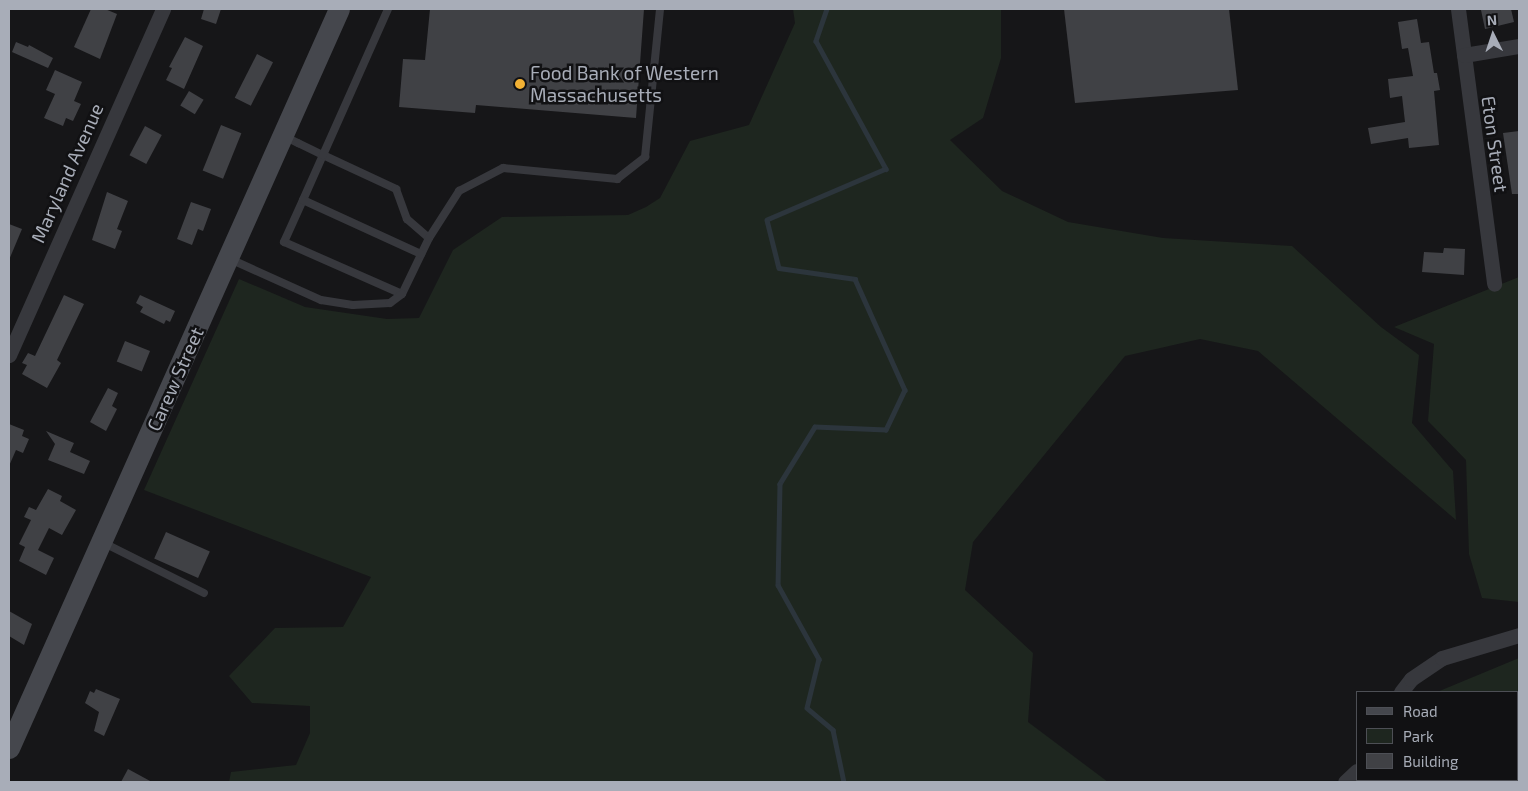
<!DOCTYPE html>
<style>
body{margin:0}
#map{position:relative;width:1528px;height:791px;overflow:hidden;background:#161618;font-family:"Exo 2",sans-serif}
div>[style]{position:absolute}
.green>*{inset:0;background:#1e261f}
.stream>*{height:4.5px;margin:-2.25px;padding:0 2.25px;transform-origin:2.25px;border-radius:2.25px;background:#2c353c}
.building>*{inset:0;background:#404145;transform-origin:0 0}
.lane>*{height:8px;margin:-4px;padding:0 4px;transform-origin:4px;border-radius:4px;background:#37383d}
.street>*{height:15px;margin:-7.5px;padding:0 7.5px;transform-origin:7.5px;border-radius:7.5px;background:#37383d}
.secondary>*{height:21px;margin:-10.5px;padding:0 10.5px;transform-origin:10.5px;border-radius:10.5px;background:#45474d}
.dots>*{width:14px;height:14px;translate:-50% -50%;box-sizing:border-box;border:2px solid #111113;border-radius:50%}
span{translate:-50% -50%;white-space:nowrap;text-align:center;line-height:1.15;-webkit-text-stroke:5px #111113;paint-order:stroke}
.poi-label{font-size:19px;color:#a8adb8}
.left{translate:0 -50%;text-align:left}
.street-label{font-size:19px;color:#a8adb8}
.frame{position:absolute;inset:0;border:10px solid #a8adb8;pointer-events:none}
.legend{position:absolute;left:1356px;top:691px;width:162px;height:90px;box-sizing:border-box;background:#111113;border:1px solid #4d4f55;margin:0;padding:6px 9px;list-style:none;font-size:15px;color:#a8adb8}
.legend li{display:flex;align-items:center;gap:10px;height:25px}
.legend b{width:25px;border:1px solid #4d4f55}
.north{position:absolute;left:1468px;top:10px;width:50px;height:50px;-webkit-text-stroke:4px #111113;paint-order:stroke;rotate:356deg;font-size:14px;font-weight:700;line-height:20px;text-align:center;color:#a8adb8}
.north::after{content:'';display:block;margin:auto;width:18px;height:22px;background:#a8adb8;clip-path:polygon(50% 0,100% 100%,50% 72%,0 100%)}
</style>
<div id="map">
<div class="green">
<i style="clip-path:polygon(793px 9px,1001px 9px,1001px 58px,983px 118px,950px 140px,1002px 191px,1068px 222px,1163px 238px,1292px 246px,1381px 327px,1419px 355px,1412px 423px,1453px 471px,1456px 520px,1258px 351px,1200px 339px,1125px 356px,973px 542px,965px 590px,1033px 653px,1028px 722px,1108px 782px,229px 782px,231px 772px,296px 765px,310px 733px,310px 706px,252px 703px,229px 676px,275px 628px,343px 627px,371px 577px,144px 490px,239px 279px,305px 307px,387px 319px,419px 318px,453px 250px,502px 217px,628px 215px,646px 207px,660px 198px,690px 141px,749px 125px,795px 23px)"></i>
<i style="clip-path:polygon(1519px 277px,1519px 602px,1482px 598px,1469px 554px,1466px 460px,1428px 421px,1434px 344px,1394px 327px)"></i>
<i style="clip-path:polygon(1519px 658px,1519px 782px,1415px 782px,1414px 780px,1517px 780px,1517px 692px,1437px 692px)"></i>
</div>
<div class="stream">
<i style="left:827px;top:9px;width:34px;rotate:109deg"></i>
<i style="left:816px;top:41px;width:146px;rotate:61.3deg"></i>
<i style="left:886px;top:169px;width:129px;rotate:156.8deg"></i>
<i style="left:767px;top:220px;width:49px;rotate:76deg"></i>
<i style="left:779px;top:268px;width:77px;rotate:8.2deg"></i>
<i style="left:855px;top:279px;width:122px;rotate:65.8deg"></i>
<i style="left:905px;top:390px;width:44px;rotate:115.4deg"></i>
<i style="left:886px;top:430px;width:71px;rotate:-177.6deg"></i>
<i style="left:815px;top:427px;width:67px;rotate:121.6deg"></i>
<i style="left:780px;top:484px;width:101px;rotate:91.1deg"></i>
<i style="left:778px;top:585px;width:85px;rotate:61deg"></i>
<i style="left:819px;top:659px;width:50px;rotate:103.8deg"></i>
<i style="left:807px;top:708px;width:34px;rotate:40deg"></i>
<i style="left:833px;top:730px;width:53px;rotate:78.1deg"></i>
</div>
<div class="building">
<i style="clip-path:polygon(91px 9px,105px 9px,117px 14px,100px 59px,74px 47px)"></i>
<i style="clip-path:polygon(204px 9px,221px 9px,216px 24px,201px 19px)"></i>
<i style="clip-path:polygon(430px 9px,644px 9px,636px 118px,476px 105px,475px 113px,399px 107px,403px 59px,425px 60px)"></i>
<i style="clip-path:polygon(1064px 9px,1229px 9px,1238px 90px,1075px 103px)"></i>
<i style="clip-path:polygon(1511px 9px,1514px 22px,1485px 29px,1481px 10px)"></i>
<i style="clip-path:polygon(1417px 19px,1421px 43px,1429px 42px,1434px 73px,1437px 73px,1440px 90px,1434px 91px,1439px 145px,1409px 148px,1408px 138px,1371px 144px,1368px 128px,1405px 122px,1402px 96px,1390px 98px,1388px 79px,1413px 76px,1408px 48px,1402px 49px,1398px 22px)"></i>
<i style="clip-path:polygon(185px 37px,203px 46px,184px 89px,166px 80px,172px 68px,169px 67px)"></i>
<i style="clip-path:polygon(16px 42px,28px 47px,29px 45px,53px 58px,48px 68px,12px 52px)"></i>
<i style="left:257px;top:54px;width:18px;height:49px;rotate:27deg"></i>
<i style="clip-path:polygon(55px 70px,82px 82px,74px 101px,81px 104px,73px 121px,66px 118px,63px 126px,44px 118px,55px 94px,46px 90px)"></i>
<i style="left:189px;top:91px;width:17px;height:17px;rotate:31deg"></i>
<i style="left:221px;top:125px;width:22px;height:49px;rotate:22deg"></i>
<i style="left:145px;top:126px;width:19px;height:33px;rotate:28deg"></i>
<i style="clip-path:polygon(1519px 131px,1519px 194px,1512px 194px,1503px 133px)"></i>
<i style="clip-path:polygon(107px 192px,128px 201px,117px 229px,122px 231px,115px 249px,92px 240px)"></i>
<i style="clip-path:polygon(191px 202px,211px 209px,203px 231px,198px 229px,192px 245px,177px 239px)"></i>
<i style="clip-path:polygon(9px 224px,22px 229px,9px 260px)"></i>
<i style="clip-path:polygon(1444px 248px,1465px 249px,1464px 275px,1422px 272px,1424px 252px,1443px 253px)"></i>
<i style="clip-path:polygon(64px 295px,84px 304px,57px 360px,61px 363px,47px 388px,22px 374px,27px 365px,22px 363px,28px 353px,35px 356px)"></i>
<i style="clip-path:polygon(140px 295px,175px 311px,170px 322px,166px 320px,164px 324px,140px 312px,143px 307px,136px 303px)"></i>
<i style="left:125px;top:341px;width:27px;height:22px;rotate:22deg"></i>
<i style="clip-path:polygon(108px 388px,118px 393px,112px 406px,117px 409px,106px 431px,90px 422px)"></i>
<i style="clip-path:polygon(9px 424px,24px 430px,22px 436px,29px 439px,23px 453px,16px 450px,9px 466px)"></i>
<i style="clip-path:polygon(46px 431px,74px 443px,70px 452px,90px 461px,84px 474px,48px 460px,55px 444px)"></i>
<i style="clip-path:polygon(48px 489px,62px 496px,60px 501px,76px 510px,62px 535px,49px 528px,38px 550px,54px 558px,46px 575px,19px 561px,25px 547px,19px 544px,31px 520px,24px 517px,29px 507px,36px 510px)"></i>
<i style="left:166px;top:532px;width:48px;height:29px;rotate:24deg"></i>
<i style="clip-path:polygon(9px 611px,32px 624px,24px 645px,9px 636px)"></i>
<i style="clip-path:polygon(96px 689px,120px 699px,104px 736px,94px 731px,99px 712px,85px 703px,90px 691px,94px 693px)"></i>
<i style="clip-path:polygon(128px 769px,152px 782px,121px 782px)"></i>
</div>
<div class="lane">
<i style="left:284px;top:136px;width:16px;rotate:27deg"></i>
<i style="left:298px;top:143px;width:28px;rotate:26deg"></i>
<i style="left:323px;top:155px;width:81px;rotate:25deg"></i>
<i style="left:396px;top:189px;width:32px;rotate:70deg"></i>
<i style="left:407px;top:219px;width:29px;rotate:41deg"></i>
<i style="left:429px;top:238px;width:62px;rotate:115.7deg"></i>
<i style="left:402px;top:294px;width:129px;rotate:-156.2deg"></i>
<i style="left:284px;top:242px;width:46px;rotate:-65.7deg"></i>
<i style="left:303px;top:200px;width:49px;rotate:-66deg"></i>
<i style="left:323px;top:155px;width:160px;rotate:-66deg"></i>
<i style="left:303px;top:200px;width:130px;rotate:24.6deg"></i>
<i style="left:429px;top:238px;width:56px;rotate:-57.4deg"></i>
<i style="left:459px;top:191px;width:50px;rotate:-27.6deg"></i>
<i style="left:503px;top:168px;width:115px;rotate:5.5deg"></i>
<i style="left:617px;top:179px;width:36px;rotate:-38deg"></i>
<i style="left:645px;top:157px;width:149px;rotate:-84.2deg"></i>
<i style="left:230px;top:259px;width:100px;rotate:24.3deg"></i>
<i style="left:321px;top:300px;width:32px;rotate:9deg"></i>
<i style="left:353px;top:305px;width:37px;rotate:-3deg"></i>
<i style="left:390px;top:303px;width:15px;rotate:-37deg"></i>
<i style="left:102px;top:542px;width:114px;rotate:26.6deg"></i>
</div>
<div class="street">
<i style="left:1458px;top:9px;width:277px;rotate:82.5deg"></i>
<i style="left:1464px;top:55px;width:56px;rotate:-9.3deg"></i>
<i style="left:9px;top:355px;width:379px;rotate:-66deg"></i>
<i style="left:1401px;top:692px;width:16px;rotate:-52deg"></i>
<i style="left:1411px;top:679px;width:37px;rotate:-34deg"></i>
<i style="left:1442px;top:658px;width:80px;rotate:-16.6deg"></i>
<i style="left:1400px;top:780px;width:3px;rotate:45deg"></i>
<i style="left:1345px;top:782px;width:16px;rotate:-43deg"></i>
</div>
<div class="secondary">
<i style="left:9px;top:748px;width:809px;rotate:-65.94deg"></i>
</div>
<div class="dots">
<i style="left:520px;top:84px;background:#f2b134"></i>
</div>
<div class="poi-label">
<span class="left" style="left:530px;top:84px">Food Bank of Western<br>Massachusetts</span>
</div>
<div class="street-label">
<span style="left:1495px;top:144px;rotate:82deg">Eton Street</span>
<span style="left:67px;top:173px;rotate:-66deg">Maryland Avenue</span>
<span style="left:175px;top:379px;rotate:-66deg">Carew Street</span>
</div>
<div class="frame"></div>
<ul class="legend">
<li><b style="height:6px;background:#45474d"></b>Road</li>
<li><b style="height:14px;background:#1e261f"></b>Park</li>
<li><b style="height:14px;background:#404145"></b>Building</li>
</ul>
<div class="north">N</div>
</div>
